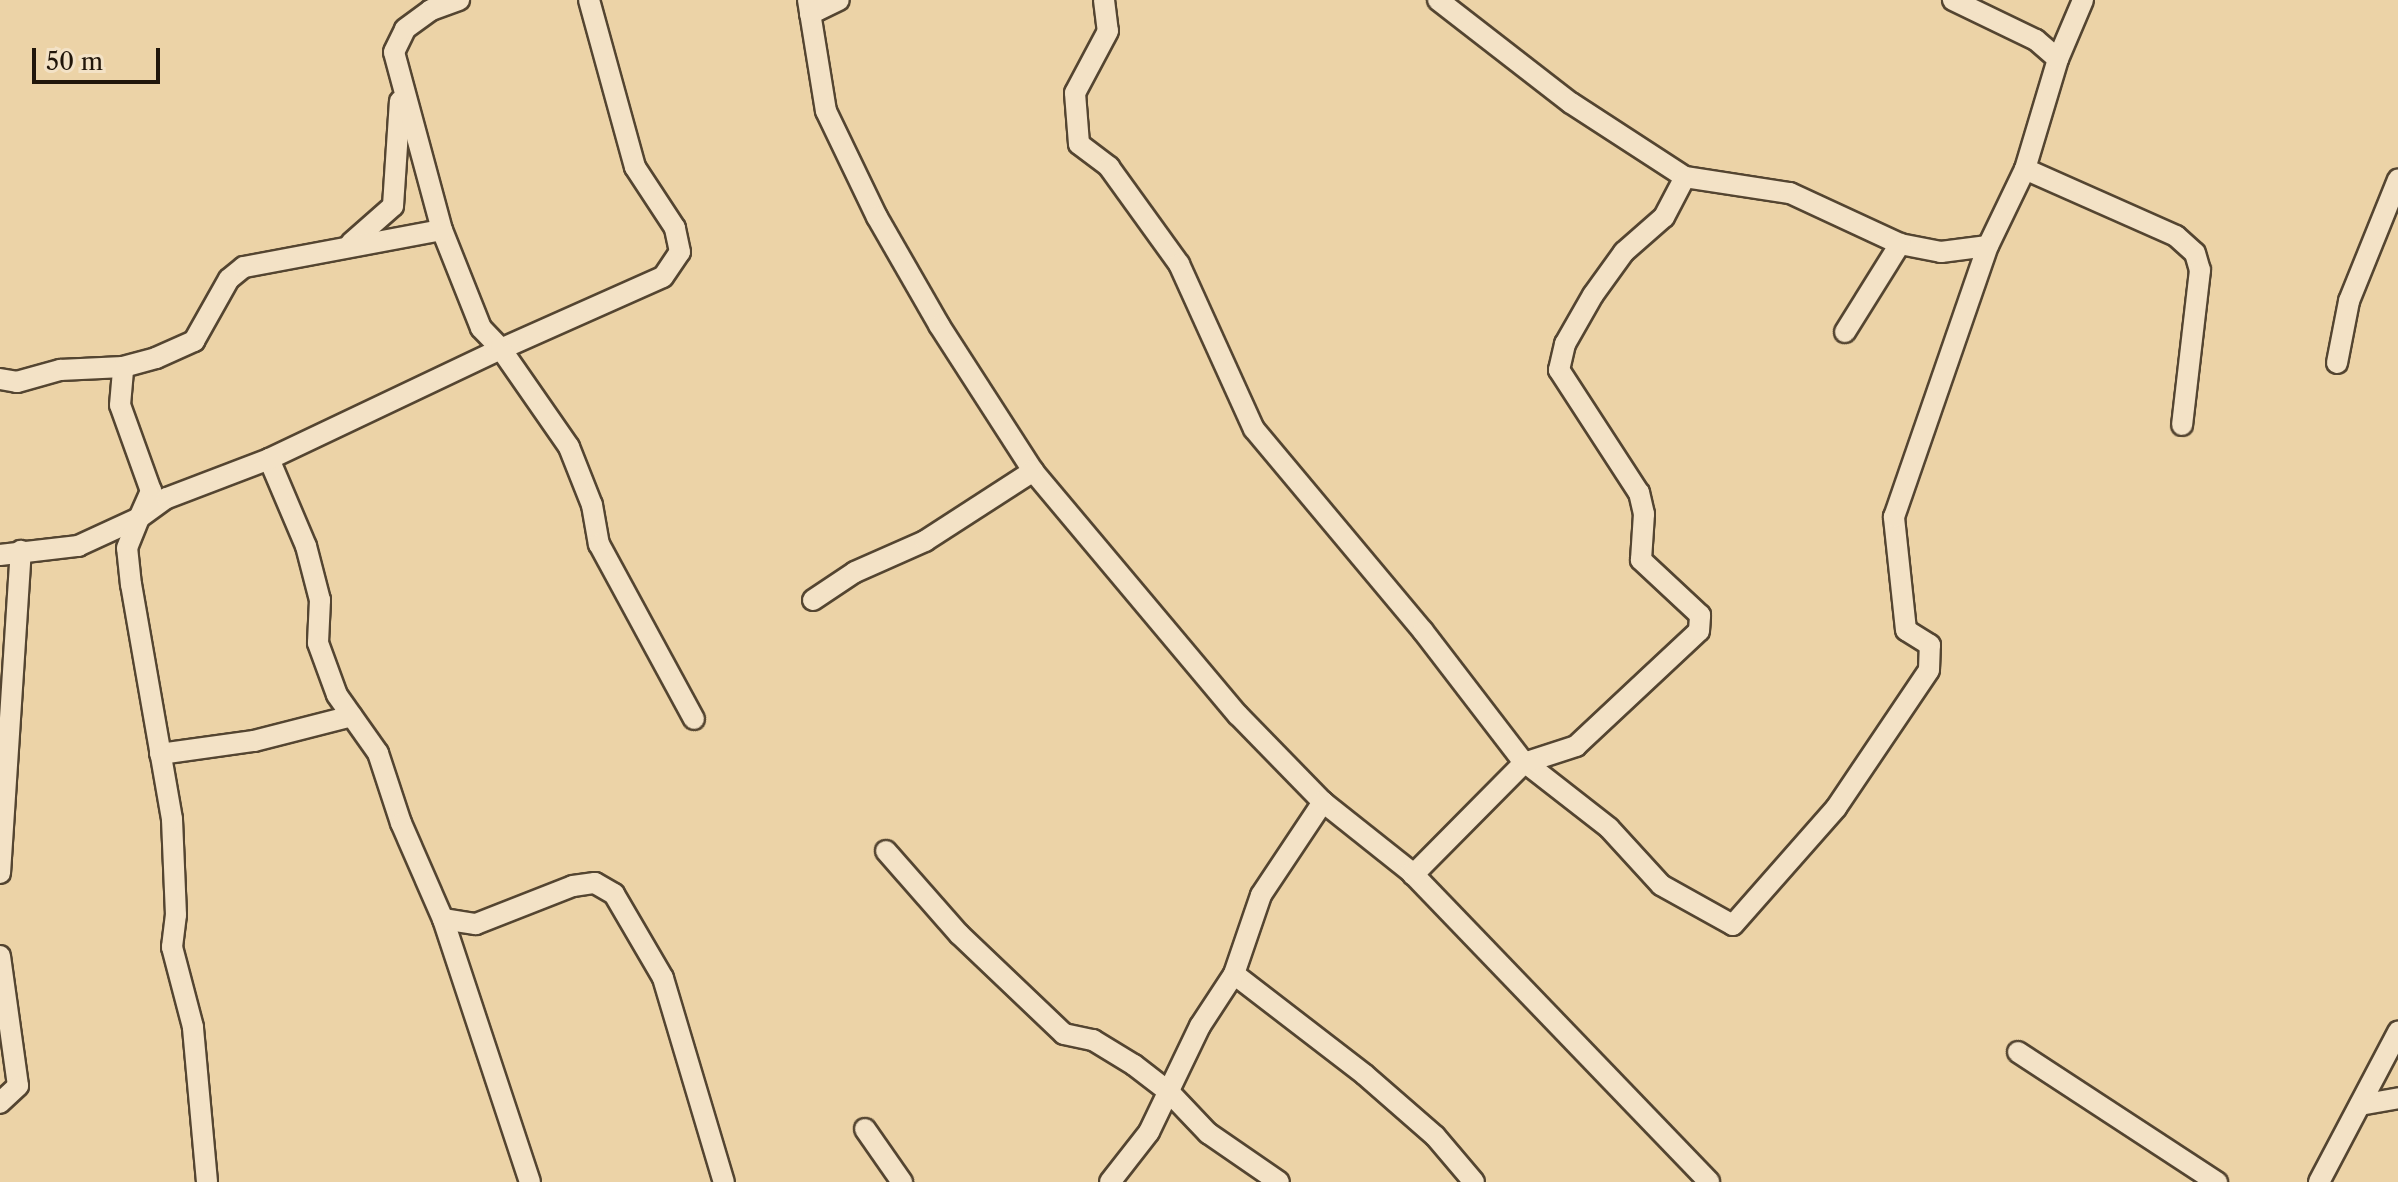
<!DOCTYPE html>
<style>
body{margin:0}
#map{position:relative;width:2398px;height:1182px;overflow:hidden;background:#ecd3a7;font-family:"Libre Caslon Text",serif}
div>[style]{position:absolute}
.roads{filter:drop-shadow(2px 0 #544531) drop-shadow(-2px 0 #544531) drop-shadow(0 2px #544531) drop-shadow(0 -2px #544531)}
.minor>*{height:20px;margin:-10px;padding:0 10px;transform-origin:10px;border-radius:10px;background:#f3e2c6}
span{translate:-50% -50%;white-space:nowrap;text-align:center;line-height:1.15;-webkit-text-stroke:6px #f3e2c6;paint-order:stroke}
.scale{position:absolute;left:32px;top:48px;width:128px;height:36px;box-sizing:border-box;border:4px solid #21160a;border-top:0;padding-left:10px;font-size:24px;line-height:28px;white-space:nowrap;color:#21160a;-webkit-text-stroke:6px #f3e2c6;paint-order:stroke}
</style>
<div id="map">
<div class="roads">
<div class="minor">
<i style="left:808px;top:0;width:112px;rotate:80.8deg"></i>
<i style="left:826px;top:111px;width:118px;rotate:64.3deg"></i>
<i style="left:877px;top:217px;width:125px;rotate:60.1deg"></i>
<i style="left:939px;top:325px;width:174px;rotate:57.2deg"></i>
<i style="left:1033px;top:471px;width:319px;rotate:50deg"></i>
<i style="left:1238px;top:715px;width:122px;rotate:45.7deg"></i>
<i style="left:1323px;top:802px;width:112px;rotate:38.5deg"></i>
<i style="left:1411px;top:872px;width:430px;rotate:46.1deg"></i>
<i style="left:1104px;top:0;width:31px;rotate:83deg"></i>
<i style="left:1108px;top:31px;width:70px;rotate:118deg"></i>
<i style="left:1075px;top:93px;width:51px;rotate:85.5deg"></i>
<i style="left:1079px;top:144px;width:38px;rotate:37deg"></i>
<i style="left:1109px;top:167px;width:120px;rotate:54.2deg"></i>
<i style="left:1179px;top:264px;width:181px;rotate:65.6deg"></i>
<i style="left:1254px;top:429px;width:263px;rotate:50.1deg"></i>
<i style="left:1423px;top:631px;width:163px;rotate:52.5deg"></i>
<i style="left:1522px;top:760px;width:110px;rotate:38deg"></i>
<i style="left:1609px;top:828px;width:77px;rotate:47.6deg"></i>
<i style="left:1661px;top:885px;width:82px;rotate:29.1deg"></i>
<i style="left:1733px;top:925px;width:156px;rotate:-48.6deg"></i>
<i style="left:1836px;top:808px;width:166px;rotate:-56deg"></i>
<i style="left:1929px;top:670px;width:25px;rotate:-88deg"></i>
<i style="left:1930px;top:645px;width:28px;rotate:-148deg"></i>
<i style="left:1906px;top:630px;width:114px;rotate:-96.1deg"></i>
<i style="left:1894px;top:517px;width:287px;rotate:-70.9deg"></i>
<i style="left:1988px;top:246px;width:85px;rotate:-64.3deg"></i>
<i style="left:2025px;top:169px;width:115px;rotate:-73.3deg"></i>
<i style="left:2058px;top:59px;width:64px;rotate:-67deg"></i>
<i style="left:1438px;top:0;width:168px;rotate:37.8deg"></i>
<i style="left:1571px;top:103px;width:136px;rotate:33deg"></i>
<i style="left:1685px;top:177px;width:106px;rotate:8.7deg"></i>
<i style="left:1790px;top:193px;width:121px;rotate:24.9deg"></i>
<i style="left:1900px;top:244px;width:42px;rotate:11deg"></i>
<i style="left:1941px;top:252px;width:47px;rotate:-7.3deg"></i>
<i style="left:1953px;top:0;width:92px;rotate:25.7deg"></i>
<i style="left:2036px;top:40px;width:29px;rotate:41deg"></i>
<i style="left:810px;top:14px;width:32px;rotate:-26deg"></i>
<i style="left:2025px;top:169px;width:165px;rotate:23.9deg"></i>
<i style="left:2176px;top:236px;width:25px;rotate:42deg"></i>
<i style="left:2195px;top:253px;width:18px;rotate:74deg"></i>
<i style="left:2200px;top:270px;width:156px;rotate:96.6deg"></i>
<i style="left:442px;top:230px;width:105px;rotate:68.3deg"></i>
<i style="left:481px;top:328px;width:29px;rotate:46deg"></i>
<i style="left:501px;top:349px;width:177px;rotate:-24deg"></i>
<i style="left:663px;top:277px;width:30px;rotate:-56deg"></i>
<i style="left:680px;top:252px;width:25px;rotate:-102deg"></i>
<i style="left:675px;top:228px;width:73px;rotate:-123.3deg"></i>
<i style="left:635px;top:167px;width:173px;rotate:-105.4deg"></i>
<i style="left:351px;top:243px;width:56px;rotate:-41.4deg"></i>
<i style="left:393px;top:206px;width:105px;rotate:-86.2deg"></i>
<i style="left:1845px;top:332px;width:104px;rotate:-58deg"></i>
<i style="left:2337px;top:363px;width:63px;rotate:-79deg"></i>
<i style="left:2349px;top:301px;width:131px;rotate:-68deg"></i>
<i style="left:0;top:379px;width:17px;rotate:10deg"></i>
<i style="left:17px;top:382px;width:45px;rotate:-15.6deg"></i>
<i style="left:60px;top:370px;width:63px;rotate:-2.7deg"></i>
<i style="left:123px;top:367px;width:34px;rotate:-15deg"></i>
<i style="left:156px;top:358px;width:42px;rotate:-24.1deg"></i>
<i style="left:194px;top:341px;width:71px;rotate:-60.6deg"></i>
<i style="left:229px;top:279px;width:19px;rotate:-39deg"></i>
<i style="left:244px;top:267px;width:201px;rotate:-10.6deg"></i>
<i style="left:442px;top:230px;width:184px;rotate:-105.1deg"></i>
<i style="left:394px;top:52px;width:25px;rotate:-64deg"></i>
<i style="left:405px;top:29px;width:32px;rotate:-36deg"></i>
<i style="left:431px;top:10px;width:30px;rotate:-20deg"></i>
<i style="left:269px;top:459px;width:95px;rotate:67deg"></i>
<i style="left:306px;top:546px;width:56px;rotate:75.5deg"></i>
<i style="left:320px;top:600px;width:43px;rotate:92.7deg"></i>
<i style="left:318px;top:643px;width:55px;rotate:69.9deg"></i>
<i style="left:337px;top:695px;width:71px;rotate:54.7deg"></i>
<i style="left:378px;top:753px;width:74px;rotate:71.8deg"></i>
<i style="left:401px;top:823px;width:105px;rotate:66.4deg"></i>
<i style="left:443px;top:919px;width:277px;rotate:71.7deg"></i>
<i style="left:0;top:555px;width:79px;rotate:-6.6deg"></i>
<i style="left:78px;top:546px;width:67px;rotate:-24.7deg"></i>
<i style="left:139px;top:518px;width:30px;rotate:-66deg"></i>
<i style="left:151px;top:491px;width:91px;rotate:-109.8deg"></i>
<i style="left:120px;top:405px;width:38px;rotate:-85deg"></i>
<i style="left:813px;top:600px;width:50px;rotate:-33.7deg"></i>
<i style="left:855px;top:572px;width:77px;rotate:-23.9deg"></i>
<i style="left:925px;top:541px;width:129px;rotate:-32.9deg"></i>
<i style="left:160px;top:754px;width:95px;rotate:-7.9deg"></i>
<i style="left:254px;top:741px;width:101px;rotate:-14.3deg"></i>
<i style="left:886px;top:851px;width:111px;rotate:48.7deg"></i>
<i style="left:959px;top:934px;width:145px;rotate:43.6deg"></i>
<i style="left:1064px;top:1034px;width:30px;rotate:12deg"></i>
<i style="left:1093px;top:1040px;width:48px;rotate:31.4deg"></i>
<i style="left:1134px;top:1065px;width:44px;rotate:37.6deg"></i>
<i style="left:1169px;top:1092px;width:57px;rotate:46.4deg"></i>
<i style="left:1208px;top:1133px;width:86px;rotate:34.6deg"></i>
<i style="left:0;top:873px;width:323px;rotate:-86.3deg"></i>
<i style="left:1413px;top:875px;width:158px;rotate:-45.3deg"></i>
<i style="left:1524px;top:763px;width:55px;rotate:-18.1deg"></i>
<i style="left:1576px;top:746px;width:168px;rotate:-43.1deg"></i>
<i style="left:1699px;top:631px;width:16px;rotate:-86deg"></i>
<i style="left:1700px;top:615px;width:81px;rotate:-137deg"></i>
<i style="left:1641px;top:560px;width:46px;rotate:-86.3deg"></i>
<i style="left:1644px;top:514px;width:22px;rotate:-103deg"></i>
<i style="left:1639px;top:493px;width:147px;rotate:-123deg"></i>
<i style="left:1559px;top:370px;width:27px;rotate:-77deg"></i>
<i style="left:1565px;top:344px;width:56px;rotate:-60.3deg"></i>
<i style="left:1593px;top:295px;width:53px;rotate:-54.2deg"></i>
<i style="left:1624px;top:252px;width:53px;rotate:-41.2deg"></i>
<i style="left:1664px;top:217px;width:45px;rotate:-62.3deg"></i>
<i style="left:443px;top:919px;width:33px;rotate:9deg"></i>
<i style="left:476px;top:924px;width:104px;rotate:-21.4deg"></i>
<i style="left:573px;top:886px;width:22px;rotate:-8deg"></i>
<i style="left:595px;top:883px;width:22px;rotate:30deg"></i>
<i style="left:614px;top:894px;width:97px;rotate:59.7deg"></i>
<i style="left:663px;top:978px;width:213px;rotate:73.4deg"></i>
<i style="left:0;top:956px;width:131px;rotate:82.1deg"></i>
<i style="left:18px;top:1086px;width:25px;rotate:137deg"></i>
<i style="left:1234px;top:974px;width:165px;rotate:37.6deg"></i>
<i style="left:1365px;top:1075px;width:93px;rotate:41.1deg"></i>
<i style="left:1435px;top:1136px;width:60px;rotate:49.7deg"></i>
<i style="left:2018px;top:1052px;width:238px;rotate:33.2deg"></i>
<i style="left:2360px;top:1105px;width:39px;rotate:-10deg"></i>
<i style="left:865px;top:1129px;width:65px;rotate:55.1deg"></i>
<i style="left:207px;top:1182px;width:156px;rotate:-95.2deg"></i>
<i style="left:193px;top:1027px;width:83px;rotate:-104.7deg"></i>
<i style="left:172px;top:947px;width:32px;rotate:-83deg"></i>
<i style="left:176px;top:915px;width:96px;rotate:-92.4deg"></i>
<i style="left:172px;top:819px;width:238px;rotate:-99.9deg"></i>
<i style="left:131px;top:585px;width:37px;rotate:-96deg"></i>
<i style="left:127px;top:548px;width:32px;rotate:-68deg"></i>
<i style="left:139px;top:518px;width:34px;rotate:-36deg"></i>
<i style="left:167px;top:498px;width:109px;rotate:-20.9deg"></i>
<i style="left:269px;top:459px;width:257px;rotate:-25.4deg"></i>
<i style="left:501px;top:349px;width:119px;rotate:55.2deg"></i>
<i style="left:569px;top:447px;width:62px;rotate:68.4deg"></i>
<i style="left:592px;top:505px;width:40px;rotate:80deg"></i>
<i style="left:599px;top:544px;width:199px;rotate:61.5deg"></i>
<i style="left:1110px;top:1182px;width:63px;rotate:-52deg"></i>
<i style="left:1149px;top:1132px;width:118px;rotate:-64.3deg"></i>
<i style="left:1200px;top:1026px;width:62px;rotate:-56.8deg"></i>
<i style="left:1234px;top:974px;width:83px;rotate:-71.1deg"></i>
<i style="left:1261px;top:895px;width:112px;rotate:-56.3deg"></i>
<i style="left:2319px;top:1182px;width:170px;rotate:-62.2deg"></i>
</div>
</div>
<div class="scale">50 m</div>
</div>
